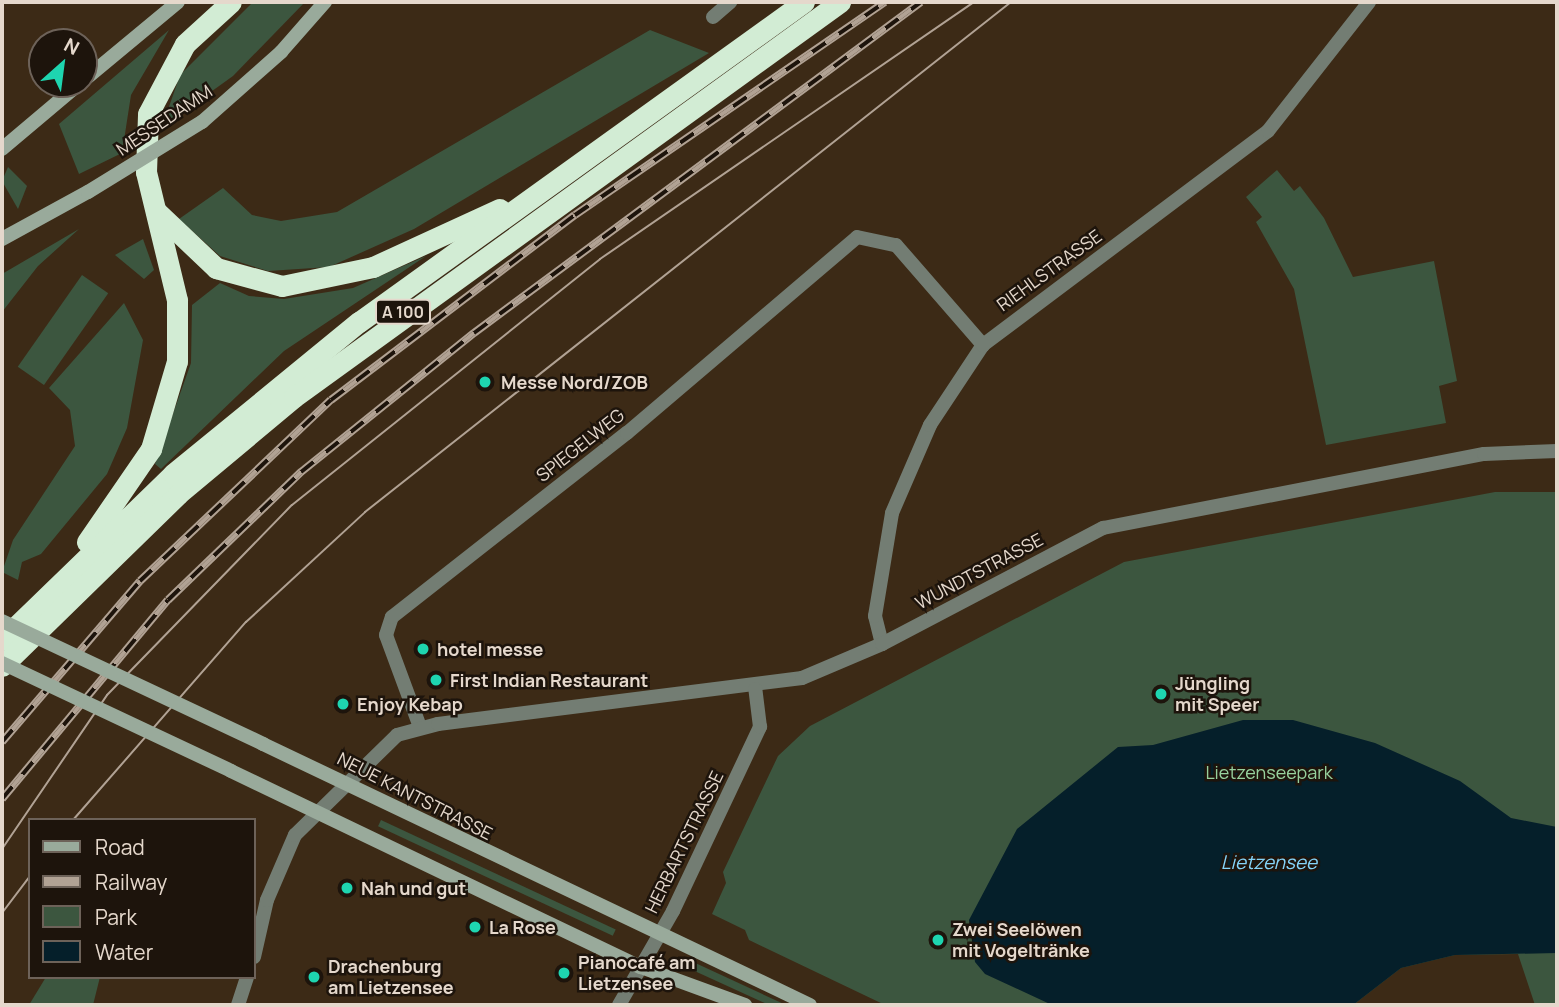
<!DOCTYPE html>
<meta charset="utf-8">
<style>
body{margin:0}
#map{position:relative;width:1559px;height:1007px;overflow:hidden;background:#3c2a16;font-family:Manrope,sans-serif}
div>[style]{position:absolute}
.green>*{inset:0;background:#3c563f;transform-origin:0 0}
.water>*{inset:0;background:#051f2a}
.minor>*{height:14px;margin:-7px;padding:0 7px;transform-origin:7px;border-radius:7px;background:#737d73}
.secondary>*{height:14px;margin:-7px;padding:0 7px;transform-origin:7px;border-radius:7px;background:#99aa9b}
.motorway>*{height:21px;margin:-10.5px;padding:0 10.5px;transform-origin:10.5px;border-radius:10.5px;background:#d2ecd4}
.tram>*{height:2px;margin:-1px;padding:0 1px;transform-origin:1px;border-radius:1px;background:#b1a294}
.rail>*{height:8px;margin-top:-4px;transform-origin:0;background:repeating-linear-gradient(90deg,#1d140c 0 16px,#b1a294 0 32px);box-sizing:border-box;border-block:2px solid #b1a294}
.secondary-bridge>*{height:14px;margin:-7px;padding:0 7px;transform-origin:7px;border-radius:7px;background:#99aa9b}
.dots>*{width:19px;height:19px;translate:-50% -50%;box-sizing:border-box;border:4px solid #1d140c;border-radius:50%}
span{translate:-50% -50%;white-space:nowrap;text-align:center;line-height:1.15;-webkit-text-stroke:5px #1d140c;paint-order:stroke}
.shield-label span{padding:2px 5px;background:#1d140c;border:2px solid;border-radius:5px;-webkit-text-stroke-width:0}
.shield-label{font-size:16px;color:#e5d8cc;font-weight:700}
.street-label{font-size:18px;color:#e5d8cc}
.poi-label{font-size:18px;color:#e5d8cc;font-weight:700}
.left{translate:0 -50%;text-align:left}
.park-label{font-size:18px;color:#97d19e}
.water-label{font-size:19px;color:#85d4f9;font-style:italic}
.frame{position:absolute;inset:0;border:4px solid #e5d8cc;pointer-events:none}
.legend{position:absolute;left:28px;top:818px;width:228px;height:161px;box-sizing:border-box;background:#1d140c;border:2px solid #6d6259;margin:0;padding:9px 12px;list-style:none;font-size:21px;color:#e5d8cc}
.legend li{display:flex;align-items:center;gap:14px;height:35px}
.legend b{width:35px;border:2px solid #6d6259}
.north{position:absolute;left:28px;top:28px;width:70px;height:70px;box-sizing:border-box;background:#1d140c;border:2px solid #6d6259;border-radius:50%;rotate:28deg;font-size:19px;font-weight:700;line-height:28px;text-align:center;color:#e5d8cc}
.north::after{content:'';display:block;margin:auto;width:24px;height:32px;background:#1ed5b0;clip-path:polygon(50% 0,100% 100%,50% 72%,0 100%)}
</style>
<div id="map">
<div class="green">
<i style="clip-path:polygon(253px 2px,305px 2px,233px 76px,162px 127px,180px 75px)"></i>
<i style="clip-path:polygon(169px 30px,131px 95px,122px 153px,79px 174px,59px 124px)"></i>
<i style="clip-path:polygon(650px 30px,709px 53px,414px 229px,329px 267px,268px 271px,220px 256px,179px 219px,223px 188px,252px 215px,281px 221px,337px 212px)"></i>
<i style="clip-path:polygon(8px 167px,27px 186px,18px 209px,2px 181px)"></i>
<i style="clip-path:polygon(1277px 170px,1294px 191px,1300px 186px,1324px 218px,1353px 277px,1434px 261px,1457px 381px,1439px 386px,1446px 423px,1326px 445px,1294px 289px,1256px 222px,1262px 217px,1246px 197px)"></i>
<i style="clip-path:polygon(79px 229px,38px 266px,2px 312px,2px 274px)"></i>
<i style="clip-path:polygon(143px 239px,154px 270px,144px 279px,115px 255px)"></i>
<i style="clip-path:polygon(426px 256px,284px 351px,161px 469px,155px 464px,191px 363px,192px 305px,220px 283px,249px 296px,284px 299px,353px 288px)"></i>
<i style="left:82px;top:275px;width:32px;height:112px;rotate:35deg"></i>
<i style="clip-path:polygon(124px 303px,143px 340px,127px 428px,107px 474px,41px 554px,22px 562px,18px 580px,2px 572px,13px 540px,75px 446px,70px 410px,49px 388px)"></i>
<i style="clip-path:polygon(1495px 492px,1557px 492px,1557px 1005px,1535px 1005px,1518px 954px,1455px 955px,1401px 968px,1353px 1005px,885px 1005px,749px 940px,745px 930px,712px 914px,726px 883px,723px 872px,778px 756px,810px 726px,1124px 562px)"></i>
<i style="left:381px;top:820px;width:259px;height:7px;rotate:25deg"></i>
<i style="clip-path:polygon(691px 961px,786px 1005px,769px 1005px,688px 968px)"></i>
<i style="clip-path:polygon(46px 977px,100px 977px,93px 1005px,29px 1005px)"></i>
</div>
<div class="water">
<i style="clip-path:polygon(1243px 720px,1293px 720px,1375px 743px,1460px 781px,1511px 818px,1557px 827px,1557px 953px,1455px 955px,1401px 968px,1353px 1005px,1052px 1005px,985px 974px,975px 962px,969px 920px,1017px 829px,1118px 747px,1153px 745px)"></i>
</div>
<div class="minor">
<i style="left:713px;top:17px;width:23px;rotate:-41deg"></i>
<i style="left:882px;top:644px;width:29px;rotate:-104deg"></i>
<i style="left:875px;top:616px;width:104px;rotate:-80.6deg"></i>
<i style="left:892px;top:513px;width:96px;rotate:-66.6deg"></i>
<i style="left:930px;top:425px;width:96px;rotate:-56.5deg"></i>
<i style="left:983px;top:345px;width:356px;rotate:-36.9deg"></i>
<i style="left:1268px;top:131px;width:164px;rotate:-51.9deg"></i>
<i style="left:420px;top:727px;width:98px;rotate:-110.3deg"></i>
<i style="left:386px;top:635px;width:19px;rotate:-72deg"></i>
<i style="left:392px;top:617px;width:298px;rotate:-38.1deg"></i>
<i style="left:627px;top:433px;width:302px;rotate:-40.4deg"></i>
<i style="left:857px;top:237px;width:40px;rotate:12deg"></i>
<i style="left:896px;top:245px;width:133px;rotate:49deg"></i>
<i style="left:254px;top:957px;width:58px;rotate:-77.2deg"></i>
<i style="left:267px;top:900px;width:71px;rotate:-66.7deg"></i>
<i style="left:295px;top:835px;width:143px;rotate:-44.4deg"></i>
<i style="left:397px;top:735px;width:42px;rotate:-15deg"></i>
<i style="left:438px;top:724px;width:367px;rotate:-7.2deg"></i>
<i style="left:802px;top:678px;width:87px;rotate:-23deg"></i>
<i style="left:882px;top:644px;width:250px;rotate:-27.7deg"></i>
<i style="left:1103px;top:528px;width:388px;rotate:-11deg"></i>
<i style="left:1484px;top:454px;width:73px;rotate:-2.4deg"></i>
<i style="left:238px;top:1005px;width:29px;rotate:-72deg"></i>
<i style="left:619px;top:1005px;width:108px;rotate:-60.1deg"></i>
<i style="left:673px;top:911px;width:204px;rotate:-64.7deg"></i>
<i style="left:760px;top:727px;width:38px;rotate:-97deg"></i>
</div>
<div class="secondary">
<i style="left:84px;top:80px;width:122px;rotate:-39.7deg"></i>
<i style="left:202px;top:122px;width:106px;rotate:-41.5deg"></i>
<i style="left:281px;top:52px;width:67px;rotate:-48.7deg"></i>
<i style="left:2px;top:149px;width:101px;rotate:-40.2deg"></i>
<i style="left:2px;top:239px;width:98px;rotate:-28.7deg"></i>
<i style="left:263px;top:744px;width:606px;rotate:25.51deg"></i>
<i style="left:231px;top:771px;width:454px;rotate:25.6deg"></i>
<i style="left:641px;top:967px;width:111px;rotate:20.1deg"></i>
</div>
<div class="motorway">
<i style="left:156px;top:211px;width:83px;rotate:43.5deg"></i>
<i style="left:216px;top:268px;width:68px;rotate:15.3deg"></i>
<i style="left:282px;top:286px;width:93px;rotate:-11.8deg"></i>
<i style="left:373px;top:267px;width:139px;rotate:-24.7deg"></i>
<i style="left:87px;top:542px;width:113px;rotate:-55.5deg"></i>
<i style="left:151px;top:449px;width:92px;rotate:-73.5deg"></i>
<i style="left:177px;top:361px;width:61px;rotate:-90deg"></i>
<i style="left:177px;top:300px;width:132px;rotate:-103.6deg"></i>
<i style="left:146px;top:172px;width:58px;rotate:-88deg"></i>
<i style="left:148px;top:114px;width:79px;rotate:-62.1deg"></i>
<i style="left:185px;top:44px;width:62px;rotate:-42.4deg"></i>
<i style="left:2px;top:640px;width:238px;rotate:-44.1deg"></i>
<i style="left:173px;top:474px;width:240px;rotate:-39.3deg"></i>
<i style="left:359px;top:322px;width:548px;rotate:-35.72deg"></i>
<i style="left:2px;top:666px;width:246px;rotate:-44.3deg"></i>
<i style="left:178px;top:494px;width:151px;rotate:-39.9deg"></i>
<i style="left:294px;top:397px;width:674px;rotate:-35.88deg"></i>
</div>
<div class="tram">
<i style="left:73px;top:820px;width:263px;rotate:-48.9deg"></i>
<i style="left:246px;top:622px;width:162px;rotate:-42.7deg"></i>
<i style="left:365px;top:512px;width:823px;rotate:-38.29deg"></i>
<i style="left:2px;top:849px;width:186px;rotate:-55.7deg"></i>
<i style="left:107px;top:695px;width:265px;rotate:-45.8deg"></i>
<i style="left:292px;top:505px;width:394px;rotate:-38.6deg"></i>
<i style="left:600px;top:259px;width:454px;rotate:-34.5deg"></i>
<i style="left:2px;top:913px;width:46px;rotate:-52.9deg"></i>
</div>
<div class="rail">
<i style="left:2px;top:742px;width:212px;rotate:-49.4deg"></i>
<i style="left:140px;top:581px;width:263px;rotate:-43.5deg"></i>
<i style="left:331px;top:400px;width:306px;rotate:-37.2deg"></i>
<i style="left:575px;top:215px;width:376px;rotate:-34.5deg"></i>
<i style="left:2px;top:799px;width:259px;rotate:-50.2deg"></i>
<i style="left:168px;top:600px;width:185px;rotate:-43.9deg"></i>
<i style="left:301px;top:472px;width:222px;rotate:-38.8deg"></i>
<i style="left:474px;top:333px;width:556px;rotate:-36.52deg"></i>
</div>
<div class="secondary-bridge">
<i style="left:88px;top:192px;width:134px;rotate:-31.6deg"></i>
<i style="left:2px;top:621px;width:289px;rotate:25.2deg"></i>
<i style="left:2px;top:663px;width:253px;rotate:25.2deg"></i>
</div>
<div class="dots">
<i style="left:485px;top:382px;background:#1ed5b0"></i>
<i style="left:423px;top:649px;background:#1ed5b0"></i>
<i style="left:436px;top:680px;background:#1ed5b0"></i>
<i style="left:1161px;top:694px;background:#1ed5b0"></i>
<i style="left:343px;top:704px;background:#1ed5b0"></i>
<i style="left:347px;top:888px;background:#1ed5b0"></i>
<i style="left:475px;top:927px;background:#1ed5b0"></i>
<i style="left:938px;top:940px;background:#1ed5b0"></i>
<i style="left:564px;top:973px;background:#1ed5b0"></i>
<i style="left:314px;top:977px;background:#1ed5b0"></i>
</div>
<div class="shield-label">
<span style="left:403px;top:312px">A 100</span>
</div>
<div class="street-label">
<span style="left:164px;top:120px;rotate:-34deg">MESSEDAMM</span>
<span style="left:1049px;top:270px;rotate:-36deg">RIEHLSTRASSE</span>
<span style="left:580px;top:445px;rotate:-38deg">SPIEGELWEG</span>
<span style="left:979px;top:571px;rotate:-28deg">WUNDTSTRASSE</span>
<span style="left:415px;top:796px;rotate:27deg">NEUE KANTSTRASSE</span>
<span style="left:684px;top:842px;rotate:-64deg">HERBARTSTRASSE</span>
</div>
<div class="poi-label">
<span class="left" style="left:501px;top:382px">Messe Nord/ZOB</span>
<span class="left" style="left:437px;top:649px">hotel messe</span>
<span class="left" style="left:450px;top:680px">First Indian Restaurant</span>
<span class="left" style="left:1175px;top:694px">Jüngling<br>mit Speer</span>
<span class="left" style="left:357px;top:704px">Enjoy Kebap</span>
<span class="left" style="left:361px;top:888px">Nah und gut</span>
<span class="left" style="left:489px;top:927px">La Rose</span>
<span class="left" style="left:952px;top:940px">Zwei Seelöwen<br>mit Vogeltränke</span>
<span class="left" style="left:578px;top:973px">Pianocafé am<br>Lietzensee</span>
<span class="left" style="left:328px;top:977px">Drachenburg<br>am Lietzensee</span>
</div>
<div class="park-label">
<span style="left:1269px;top:772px">Lietzenseepark</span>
</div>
<div class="water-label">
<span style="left:1269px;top:863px">Lietzensee</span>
</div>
<div class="frame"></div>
<ul class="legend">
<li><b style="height:9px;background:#99aa9b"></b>Road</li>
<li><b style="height:9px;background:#b1a294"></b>Railway</li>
<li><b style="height:19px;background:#3c563f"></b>Park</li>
<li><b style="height:19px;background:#051f2a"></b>Water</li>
</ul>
<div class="north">N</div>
</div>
